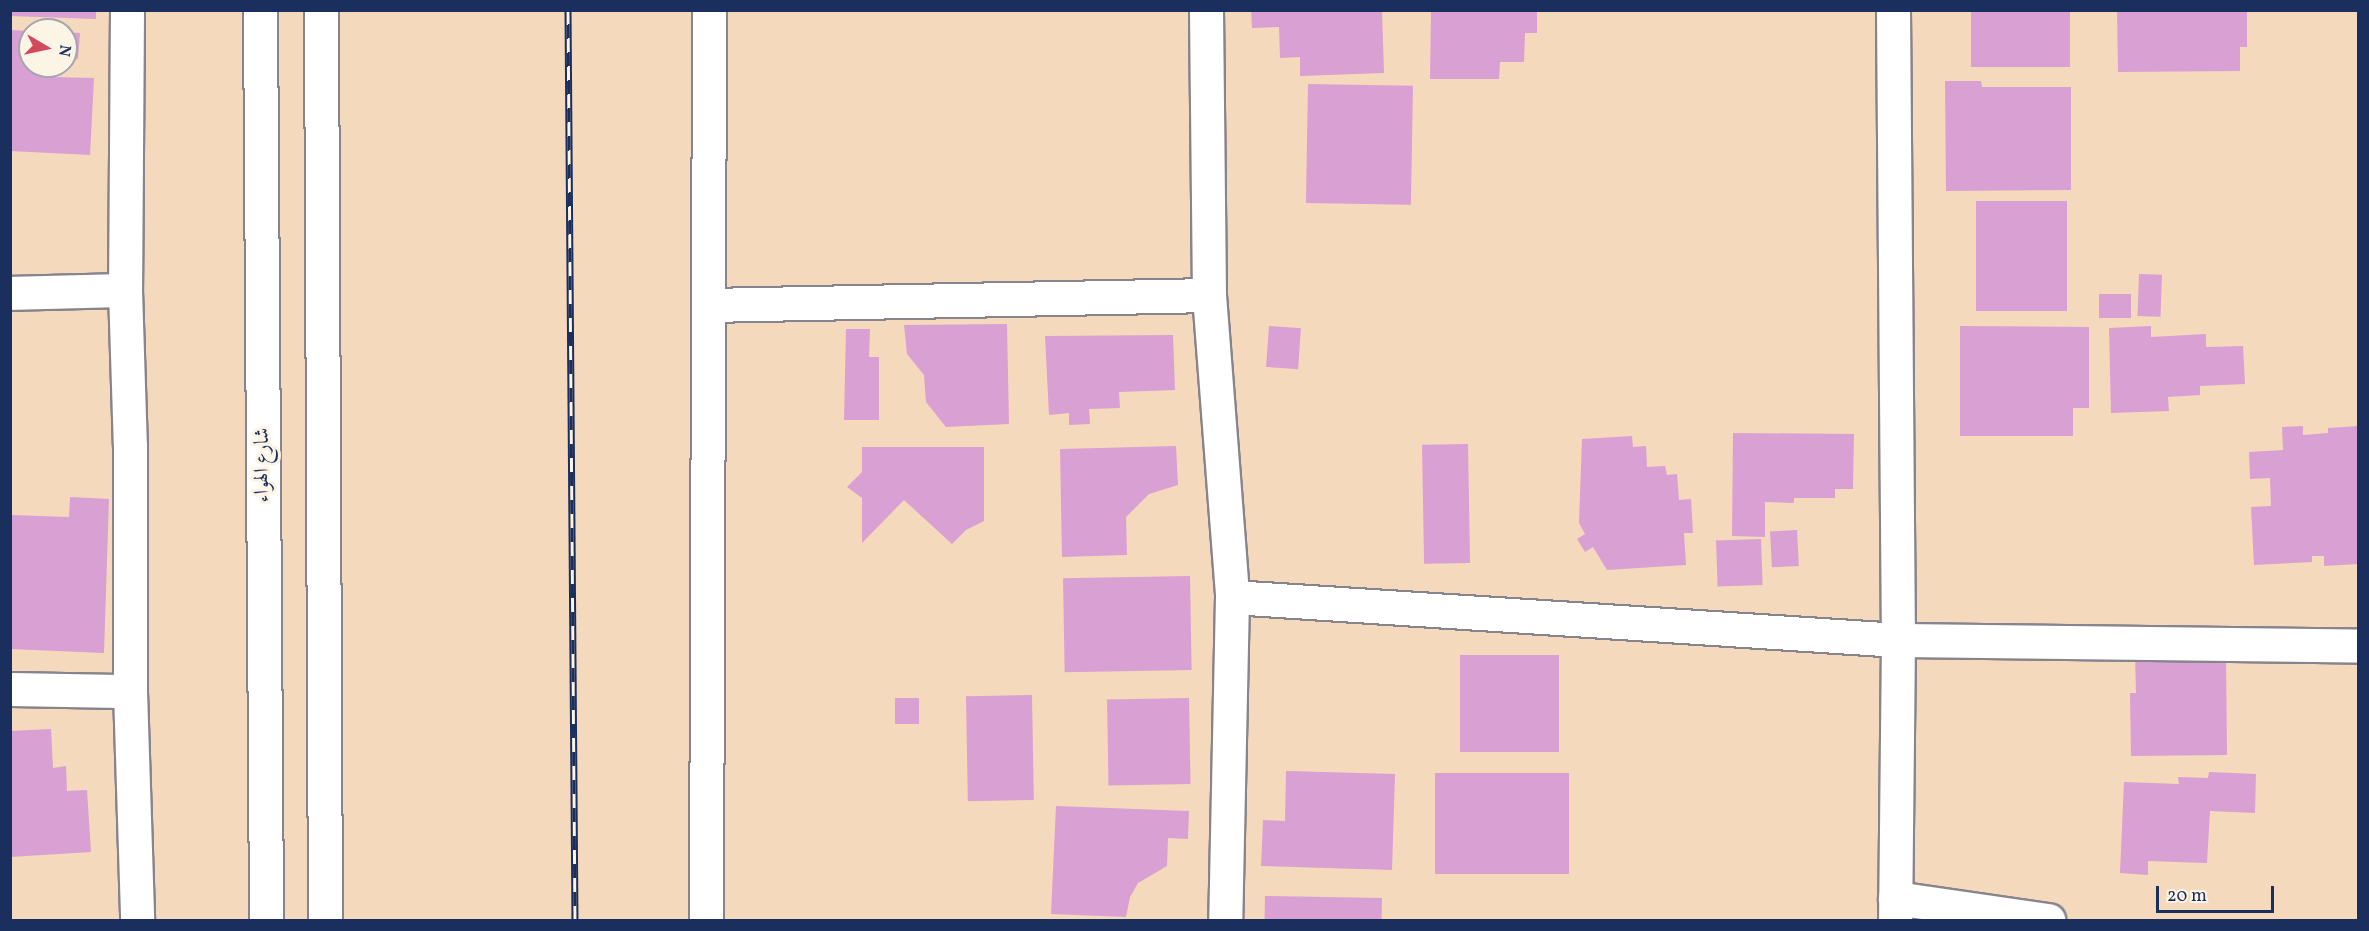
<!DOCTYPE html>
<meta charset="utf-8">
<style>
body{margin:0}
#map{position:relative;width:2369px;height:931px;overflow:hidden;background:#f4d9bc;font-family:Vollkorn,Amiri,serif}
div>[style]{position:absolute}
.building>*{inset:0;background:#d9a0d3;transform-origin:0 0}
.roads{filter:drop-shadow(2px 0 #88848d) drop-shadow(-2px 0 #88848d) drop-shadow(0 2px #88848d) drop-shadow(0 -2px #88848d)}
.minor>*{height:33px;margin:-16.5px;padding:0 16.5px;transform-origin:16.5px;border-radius:16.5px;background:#fff}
.trunk>*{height:33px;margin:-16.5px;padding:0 16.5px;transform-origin:16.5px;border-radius:16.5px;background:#fff}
.rail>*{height:7px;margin-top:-3.5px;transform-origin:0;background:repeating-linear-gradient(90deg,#fcf5e5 0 14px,#1b2f5e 0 28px);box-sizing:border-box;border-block:2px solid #1b2f5e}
span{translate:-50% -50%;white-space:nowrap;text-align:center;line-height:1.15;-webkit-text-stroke:6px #fcf5e5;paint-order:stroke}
.street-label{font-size:21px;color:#1b2f5e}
.frame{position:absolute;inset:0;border:12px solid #1b2f5e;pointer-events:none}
.north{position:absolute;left:18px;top:18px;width:60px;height:60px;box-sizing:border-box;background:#fcf5e5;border:2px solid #a2a6af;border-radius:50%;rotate:99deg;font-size:16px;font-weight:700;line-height:24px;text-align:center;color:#1b2f5e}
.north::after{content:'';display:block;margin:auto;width:21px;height:27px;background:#d1495b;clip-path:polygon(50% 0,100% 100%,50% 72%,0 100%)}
.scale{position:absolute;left:2156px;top:886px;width:118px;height:27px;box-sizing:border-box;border:3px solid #1b2f5e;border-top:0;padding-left:8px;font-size:18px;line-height:21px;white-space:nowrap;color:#1b2f5e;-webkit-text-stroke:4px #fcf5e5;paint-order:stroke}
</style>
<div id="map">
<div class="building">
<i style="clip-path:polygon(10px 10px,96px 10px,96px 19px,10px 16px)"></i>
<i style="clip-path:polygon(1251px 10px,1382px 10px,1384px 73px,1300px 76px,1300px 57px,1280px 58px,1279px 27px,1252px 28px)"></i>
<i style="clip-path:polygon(1431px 10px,1537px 10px,1537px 33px,1525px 33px,1524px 62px,1500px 62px,1499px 79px,1430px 79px)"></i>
<i style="left:1971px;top:10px;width:99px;height:57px"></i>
<i style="clip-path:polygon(2117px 10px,2247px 10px,2247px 47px,2240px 47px,2240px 71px,2118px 72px)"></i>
<i style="clip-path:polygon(10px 30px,30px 31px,30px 66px,52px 66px,52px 77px,94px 78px,90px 155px,10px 151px)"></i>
<i style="clip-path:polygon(66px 32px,80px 33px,78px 59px,66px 58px)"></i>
<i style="clip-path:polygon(1945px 81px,1981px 81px,1982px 87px,2071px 87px,2071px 190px,1946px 191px)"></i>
<i style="left:1308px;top:84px;width:105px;height:119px;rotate:1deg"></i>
<i style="left:2067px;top:201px;width:110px;height:91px;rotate:90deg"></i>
<i style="left:2139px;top:274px;width:23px;height:42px;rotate:2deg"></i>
<i style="left:2099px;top:294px;width:32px;height:24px"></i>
<i style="clip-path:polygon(1007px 324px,1009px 424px,946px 427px,926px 402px,924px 375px,907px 354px,904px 325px)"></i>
<i style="left:1269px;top:326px;width:32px;height:41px;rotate:4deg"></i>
<i style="clip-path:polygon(1960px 326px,2089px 327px,2089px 408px,2073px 408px,2073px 436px,1960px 436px)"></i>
<i style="clip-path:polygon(2151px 326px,2151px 337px,2206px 334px,2206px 347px,2243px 346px,2245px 384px,2200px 386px,2200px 395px,2168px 397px,2169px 411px,2111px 413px,2109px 328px)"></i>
<i style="clip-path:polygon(846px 329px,870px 329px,869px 357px,879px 357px,879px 420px,844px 420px)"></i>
<i style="clip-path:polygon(1173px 335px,1175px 390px,1119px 392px,1120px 408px,1089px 409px,1090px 424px,1069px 425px,1069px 413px,1049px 415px,1045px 336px)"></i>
<i style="clip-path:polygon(2303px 426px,2303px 435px,2328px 433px,2328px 428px,2358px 426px,2358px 564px,2324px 566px,2324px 556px,2312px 556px,2312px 562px,2254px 565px,2251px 507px,2271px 506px,2270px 478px,2250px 479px,2249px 452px,2283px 450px,2282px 427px)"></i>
<i style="clip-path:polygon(1733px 433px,1854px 434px,1853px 489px,1835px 489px,1835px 498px,1794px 498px,1794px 503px,1765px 502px,1765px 537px,1732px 536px)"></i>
<i style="clip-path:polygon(1632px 436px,1633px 447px,1646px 446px,1647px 467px,1665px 466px,1667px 475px,1677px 474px,1679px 500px,1691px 499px,1693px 533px,1684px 533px,1686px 565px,1607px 570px,1593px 547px,1585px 552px,1577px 539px,1585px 534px,1579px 523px,1582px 439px)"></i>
<i style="left:1468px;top:444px;width:119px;height:46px;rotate:89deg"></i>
<i style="clip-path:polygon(1176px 446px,1178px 485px,1149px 494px,1126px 517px,1127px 555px,1062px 557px,1060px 449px)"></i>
<i style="clip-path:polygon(862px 447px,984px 447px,984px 521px,966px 530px,952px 544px,904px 500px,862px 543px,862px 498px,847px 487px,862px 472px)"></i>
<i style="clip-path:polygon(70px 497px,109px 499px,104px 653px,10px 649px,10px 515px,69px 517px)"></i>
<i style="left:1797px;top:530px;width:36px;height:27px;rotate:87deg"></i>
<i style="left:1761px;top:539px;width:46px;height:45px;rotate:88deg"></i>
<i style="left:1190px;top:576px;width:94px;height:127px;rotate:89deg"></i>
<i style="clip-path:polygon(2226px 654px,2227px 755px,2131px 756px,2130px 693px,2136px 693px,2135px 655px)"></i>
<i style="left:1460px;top:655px;width:99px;height:97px"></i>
<i style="left:1032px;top:695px;width:105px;height:66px;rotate:89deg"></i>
<i style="left:895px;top:698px;width:24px;height:26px"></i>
<i style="left:1189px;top:698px;width:86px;height:82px;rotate:89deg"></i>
<i style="clip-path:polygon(51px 729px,53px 768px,66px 766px,67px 791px,87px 790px,91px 852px,10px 857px,10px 731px)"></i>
<i style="clip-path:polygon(1286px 771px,1395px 774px,1392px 870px,1261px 866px,1263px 820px,1285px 821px)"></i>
<i style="clip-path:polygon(2209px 772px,2256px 774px,2255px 813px,2210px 811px,2207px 863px,2148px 861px,2148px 875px,2120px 873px,2124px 782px,2179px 784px,2178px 777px,2208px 778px)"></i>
<i style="left:1569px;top:773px;width:101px;height:134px;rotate:90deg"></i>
<i style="clip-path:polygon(1056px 806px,1189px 811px,1188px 839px,1168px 838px,1167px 866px,1138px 883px,1130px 897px,1126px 917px,1051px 914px)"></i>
<i style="left:1265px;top:896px;width:117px;height:24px;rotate:1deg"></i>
</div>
<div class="roads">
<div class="minor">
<i style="left:127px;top:10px;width:280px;rotate:90.4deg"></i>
<i style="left:125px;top:290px;width:155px;rotate:88.2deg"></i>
<i style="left:130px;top:445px;width:246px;rotate:90deg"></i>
<i style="left:130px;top:691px;width:229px;rotate:88.2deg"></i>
<i style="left:1206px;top:10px;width:285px;rotate:89.4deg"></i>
<i style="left:1209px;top:295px;width:303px;rotate:85.6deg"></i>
<i style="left:1232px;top:597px;width:323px;rotate:91.2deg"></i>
<i style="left:1893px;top:10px;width:630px;rotate:89.55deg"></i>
<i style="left:1898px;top:640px;width:280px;rotate:90.6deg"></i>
<i style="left:10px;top:293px;width:115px;rotate:-1.5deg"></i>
<i style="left:708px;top:305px;width:501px;rotate:-1.14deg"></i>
<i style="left:1232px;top:597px;width:667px;rotate:3.69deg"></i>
<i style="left:1898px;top:640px;width:460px;rotate:0.7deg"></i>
<i style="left:10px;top:689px;width:120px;rotate:1deg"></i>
<i style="left:1895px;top:898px;width:155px;rotate:8.2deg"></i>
<i style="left:706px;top:920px;width:910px;rotate:-89.81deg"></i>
</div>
<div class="trunk">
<i style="left:260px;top:10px;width:910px;rotate:89.62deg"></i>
<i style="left:321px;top:10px;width:910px;rotate:89.75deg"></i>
</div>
</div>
<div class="rail">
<i style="left:568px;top:10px;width:910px;rotate:89.56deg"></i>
</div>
<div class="street-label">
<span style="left:263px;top:465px;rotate:-90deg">شارع الهواء</span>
</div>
<div class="frame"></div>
<div class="north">N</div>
<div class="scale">20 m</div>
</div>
